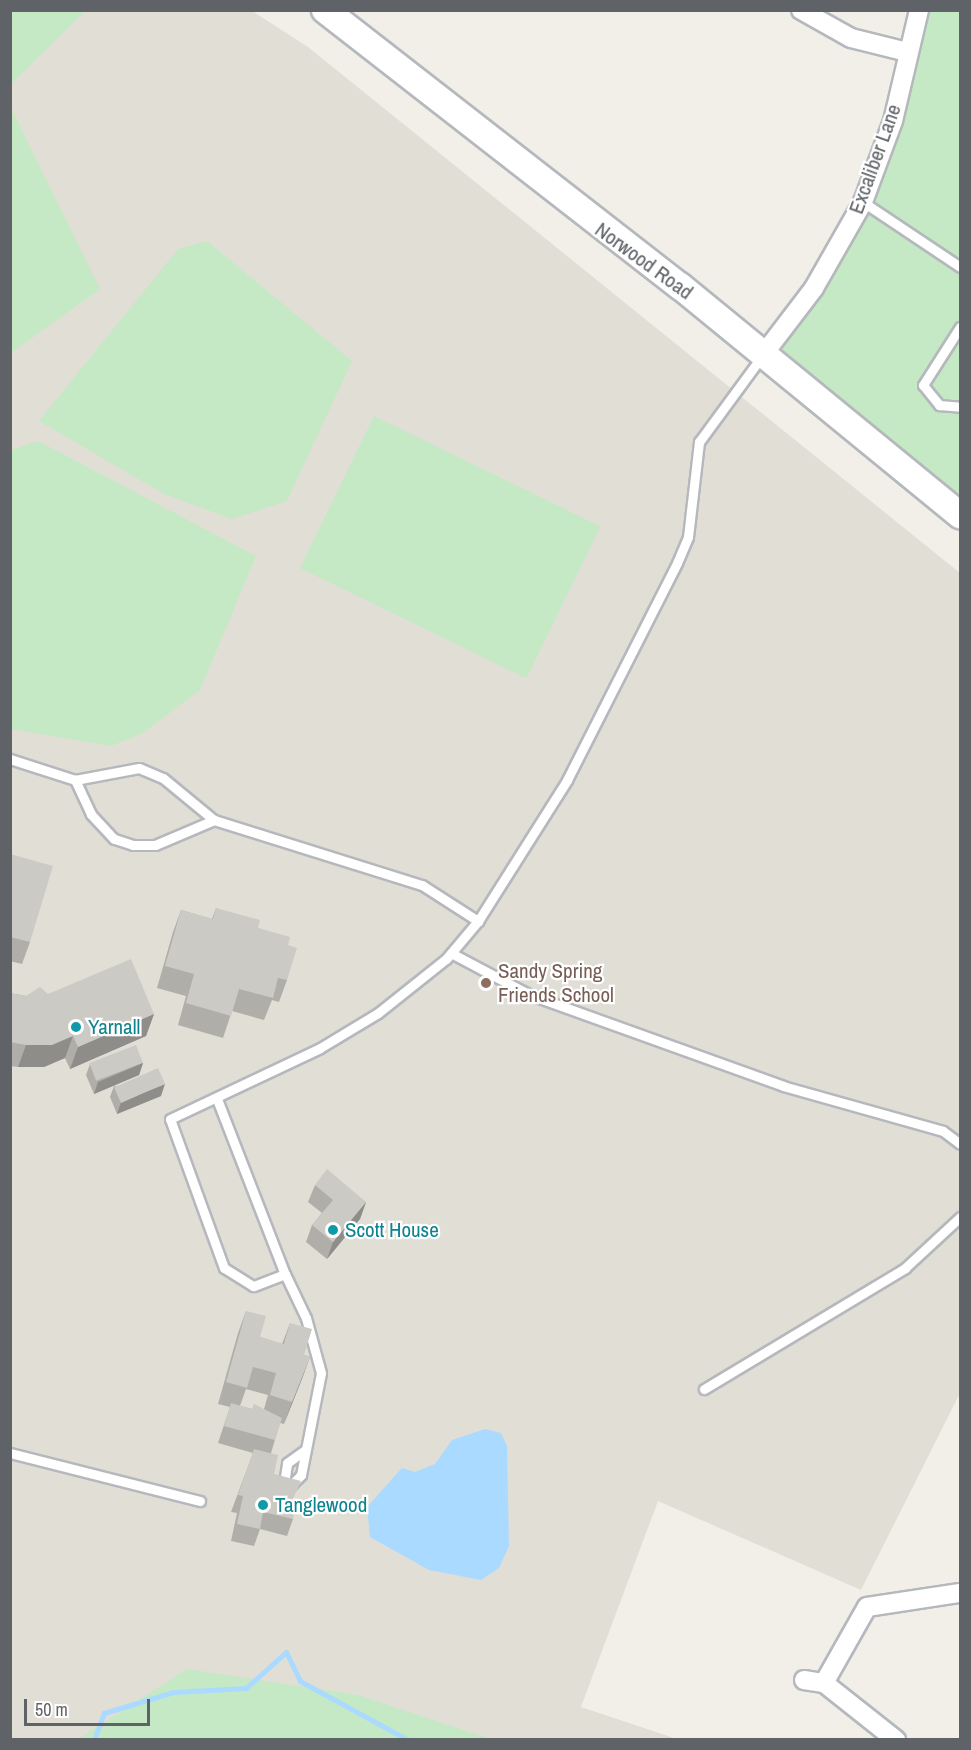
<!DOCTYPE html>
<style>
body{margin:0}
#map{position:relative;width:971px;height:1750px;overflow:hidden;background:#f1efe8;font-family:"Archivo Narrow",sans-serif}
div>[style]{position:absolute}
.education>*{inset:0;background:#e1ded6}
.green>*{inset:0;background:#c5e8c5;transform-origin:0 0}
.water>*{inset:0;background:#aadaff}
.stream>*{height:5px;margin:-2.5px;padding:0 2.5px;transform-origin:2.5px;border-radius:2.5px;background:#aadaff}
.roads{filter:drop-shadow(2px 0 #b5b8bc) drop-shadow(-2px 0 #b5b8bc) drop-shadow(0 2px #b5b8bc) drop-shadow(0 -2px #b5b8bc)}
.service>*{height:9px;margin:-4.5px;padding:0 4.5px;transform-origin:4.5px;border-radius:4.5px;background:#fff}
.minor>*{height:18px;margin:-9px;padding:0 9px;transform-origin:9px;border-radius:9px;background:#fff}
.secondary>*{height:26px;margin:-13px;padding:0 13px;transform-origin:13px;border-radius:13px;background:#fff}
.wall>*{inset:0;background:#afaea9}
.shaded-wall>*{inset:0;background:#8f8d8a}
.building>*{inset:0;background:#cccac5;transform-origin:0 0}
.dots>*{width:16px;height:16px;translate:-50% -50%;box-sizing:border-box;border:3px solid #fff;border-radius:50%}
span{translate:-50% -50%;white-space:nowrap;text-align:center;line-height:1.15;-webkit-text-stroke:4.5px #fff;paint-order:stroke}
.street-label{font-size:21px;color:#5f6368}
.education-label{font-size:21px;color:#785e54}
.left{translate:0 -50%;text-align:left}
.culture-label{font-size:21px;color:#0d838f}
.frame{position:absolute;inset:0;border:12px solid #5f6368;pointer-events:none}
.scale{position:absolute;left:24px;top:1699px;width:126px;height:27px;box-sizing:border-box;border:3px solid #5f6368;border-top:0;padding-left:8px;font-size:18px;line-height:21px;white-space:nowrap;color:#5f6368;-webkit-text-stroke:4px #fff;paint-order:stroke}
</style>
<div id="map">
<div class="education">
<i style="clip-path:polygon(11px 11px,252px 11px,308px 47px,960px 573px,960px 1393px,861px 1590px,658px 1501px,581px 1707px,677px 1739px,11px 1740px)"></i>
</div>
<div class="green">
<i style="clip-path:polygon(11px 10px,85px 10px,85px 11px,11px 84px)"></i>
<i style="clip-path:polygon(919px 11px,960px 11px,960px 515px,763px 355px,863px 202px)"></i>
<i style="clip-path:polygon(11px 108px,100px 289px,11px 353px,10px 353px)"></i>
<i style="clip-path:polygon(207px 241px,352px 361px,287px 501px,232px 519px,164px 494px,39px 421px,178px 249px)"></i>
<i style="left:374px;top:416px;width:252px;height:169px;rotate:26deg"></i>
<i style="clip-path:polygon(38px 441px,256px 556px,200px 690px,143px 733px,111px 746px,11px 729px,11px 450px)"></i>
<i style="clip-path:polygon(187px 1669px,358px 1695px,491px 1739px,78px 1739px)"></i>
</div>
<div class="water">
<i style="clip-path:polygon(485px 1429px,501px 1433px,507px 1446px,509px 1546px,499px 1568px,481px 1580px,429px 1570px,370px 1537px,367px 1507px,402px 1468px,415px 1472px,435px 1464px,452px 1440px)"></i>
</div>
<div class="stream">
<i style="left:94px;top:1740px;width:29px;rotate:-70deg"></i>
<i style="left:104px;top:1713px;width:72px;rotate:-16.9deg"></i>
<i style="left:173px;top:1692px;width:73px;rotate:-3.1deg"></i>
<i style="left:246px;top:1688px;width:54px;rotate:-42deg"></i>
<i style="left:286px;top:1652px;width:32px;rotate:64deg"></i>
<i style="left:300px;top:1681px;width:123px;rotate:28.6deg"></i>
</div>
<div class="roads">
<div class="service">
<i style="left:863px;top:202px;width:117px;rotate:33.8deg"></i>
<i style="left:960px;top:327px;width:69px;rotate:122.5deg"></i>
<i style="left:923px;top:385px;width:26px;rotate:51deg"></i>
<i style="left:939px;top:405px;width:21px;rotate:5deg"></i>
<i style="left:10px;top:759px;width:68px;rotate:17.9deg"></i>
<i style="left:214px;top:820px;width:64px;rotate:157deg"></i>
<i style="left:155px;top:845px;width:22px;rotate:180deg"></i>
<i style="left:133px;top:845px;width:20px;rotate:-162deg"></i>
<i style="left:114px;top:839px;width:34px;rotate:-133deg"></i>
<i style="left:91px;top:814px;width:38px;rotate:-115deg"></i>
<i style="left:75px;top:780px;width:65px;rotate:-10.6deg"></i>
<i style="left:139px;top:768px;width:26px;rotate:23deg"></i>
<i style="left:163px;top:778px;width:66px;rotate:39.5deg"></i>
<i style="left:214px;top:820px;width:218px;rotate:17.4deg"></i>
<i style="left:422px;top:885px;width:67px;rotate:32.7deg"></i>
<i style="left:451px;top:953px;width:87px;rotate:28deg"></i>
<i style="left:528px;top:994px;width:271px;rotate:19.8deg"></i>
<i style="left:783px;top:1086px;width:166px;rotate:15.7deg"></i>
<i style="left:943px;top:1131px;width:21px;rotate:37deg"></i>
<i style="left:217px;top:1099px;width:188px;rotate:68.8deg"></i>
<i style="left:285px;top:1274px;width:34px;rotate:159deg"></i>
<i style="left:253px;top:1286px;width:34px;rotate:-148deg"></i>
<i style="left:224px;top:1268px;width:158px;rotate:-109.9deg"></i>
<i style="left:170px;top:1119px;width:166px;rotate:-25.3deg"></i>
<i style="left:320px;top:1048px;width:68px;rotate:-31.1deg"></i>
<i style="left:378px;top:1013px;width:87px;rotate:-38.5deg"></i>
<i style="left:446px;top:959px;width:50px;rotate:-49.9deg"></i>
<i style="left:478px;top:921px;width:167px;rotate:-57.7deg"></i>
<i style="left:567px;top:780px;width:243px;rotate:-63.1deg"></i>
<i style="left:677px;top:563px;width:28px;rotate:-67deg"></i>
<i style="left:688px;top:537px;width:96px;rotate:-83.4deg"></i>
<i style="left:699px;top:442px;width:108px;rotate:-53.7deg"></i>
<i style="left:285px;top:1274px;width:49px;rotate:64.5deg"></i>
<i style="left:306px;top:1318px;width:57px;rotate:74.7deg"></i>
<i style="left:321px;top:1373px;width:104px;rotate:101.1deg"></i>
<i style="left:301px;top:1475px;width:14px;rotate:135deg"></i>
<i style="left:291px;top:1485px;width:7px;rotate:-164deg"></i>
<i style="left:284px;top:1483px;width:20px;rotate:-81deg"></i>
<i style="left:287px;top:1463px;width:22px;rotate:-36deg"></i>
<i style="left:704px;top:1389px;width:235px;rotate:-31deg"></i>
<i style="left:905px;top:1268px;width:75px;rotate:-42.8deg"></i>
<i style="left:10px;top:1453px;width:196px;rotate:14.2deg"></i>
</div>
<div class="minor">
<i style="left:801px;top:10px;width:57px;rotate:29.2deg"></i>
<i style="left:851px;top:38px;width:58px;rotate:14deg"></i>
<i style="left:763px;top:355px;width:84px;rotate:-52.7deg"></i>
<i style="left:814px;top:288px;width:99px;rotate:-60.3deg"></i>
<i style="left:863px;top:202px;width:86px;rotate:-69.7deg"></i>
<i style="left:893px;top:121px;width:114px;rotate:-76.8deg"></i>
<i style="left:804px;top:1680px;width:20px;rotate:9deg"></i>
<i style="left:824px;top:1683px;width:92px;rotate:38.4deg"></i>
<i style="left:824px;top:1683px;width:87px;rotate:-60.5deg"></i>
<i style="left:867px;top:1607px;width:94px;rotate:-8.6deg"></i>
</div>
<div class="secondary">
<i style="left:325px;top:10px;width:450px;rotate:37.9deg"></i>
<i style="left:680px;top:286px;width:362px;rotate:39.3deg"></i>
</div>
</div>
<div class="wall">
<i style="clip-path:polygon(10px 854px,30px 942px,22px 964px,10px 961px)"></i>
<i style="clip-path:polygon(216px 908px,258px 928px,288px 945px,287px 980px,279px 1002px,272px 1000px,264px 1020px,232px 1011px,223px 1038px,178px 1025px,186px 996px,157px 988px,173px 932px,181px 910px,212px 919px)"></i>
<i style="clip-path:polygon(10px 993px,26px 996px,48px 994px,154px 1014px,146px 1036px,70px 1069px,65px 1058px,44px 1067px,18px 1067px,10px 1066px)"></i>
<i style="clip-path:polygon(143px 1063px,139px 1075px,94px 1094px,86px 1075px,90px 1064px)"></i>
<i style="clip-path:polygon(114px 1086px,161px 1096px,117px 1114px,110px 1097px)"></i>
<i style="clip-path:polygon(315px 1185px,366px 1202px,360px 1219px,327px 1259px,306px 1242px,312px 1225px,322px 1213px,308px 1202px)"></i>
<i style="clip-path:polygon(evenodd,246px 1311px,260px 1337px,282px 1344px,290px 1323px,304px 1355px,310px 1357px,284px 1424px,280px 1423px,271px 1453px,274px 1474px,292px 1504px,293px 1519px,287px 1536px,260px 1529px,254px 1546px,231px 1541px,237px 1513px,231px 1512px,253px 1453px,218px 1443px,230px 1407px,218px 1404px,238px 1333px,246px 1311px,246px 1389px,268px 1395px,264px 1409px,252px 1409px,240px 1406px,246px 1389px)"></i>
</div>
<div class="shaded-wall">
<i style="clip-path:polygon(154px 1014px,146px 1036px,70px 1069px,78px 1047px)"></i>
<i style="clip-path:polygon(73px 1036px,65px 1058px,44px 1067px,18px 1067px,26px 1045px)"></i>
<i style="clip-path:polygon(143px 1063px,139px 1075px,94px 1094px,98px 1082px)"></i>
<i style="clip-path:polygon(165px 1084px,161px 1096px,117px 1114px,121px 1102px)"></i>
<i style="clip-path:polygon(366px 1202px,360px 1219px,327px 1259px,333px 1242px)"></i>
<i style="clip-path:polygon(310px 1357px,302px 1379px,284px 1424px,292px 1402px)"></i>
</div>
<div class="building">
<i style="clip-path:polygon(10px 854px,53px 866px,30px 942px,10px 937px)"></i>
<i style="clip-path:polygon(216px 908px,260px 920px,258px 928px,290px 937px,288px 945px,297px 948px,287px 980px,278px 978px,273px 998px,239px 989px,231px 1016px,186px 1003px,194px 974px,165px 966px,181px 910px,213px 919px)"></i>
<i style="clip-path:polygon(131px 959px,154px 1014px,78px 1047px,73px 1036px,52px 1045px,26px 1045px,10px 1042px,10px 993px,26px 996px,40px 987px,48px 994px)"></i>
<i style="left:136px;top:1045px;width:19px;height:50px;rotate:69deg"></i>
<i style="left:158px;top:1068px;width:17px;height:48px;rotate:66deg"></i>
<i style="clip-path:polygon(327px 1169px,366px 1202px,333px 1242px,312px 1225px,333px 1200px,315px 1185px)"></i>
<i style="clip-path:polygon(246px 1311px,266px 1316px,260px 1337px,284px 1344px,290px 1323px,312px 1329px,304px 1355px,310px 1357px,292px 1402px,270px 1395px,276px 1373px,253px 1367px,247px 1388px,226px 1382px)"></i>
<i style="clip-path:polygon(231px 1403px,252px 1409px,254px 1404px,282px 1418px,275px 1440px,224px 1426px)"></i>
<i style="clip-path:polygon(254px 1449px,278px 1455px,274px 1474px,301px 1481px,291px 1503px,296px 1505px,293px 1519px,263px 1512px,260px 1529px,237px 1524px,243px 1496px,238px 1495px)"></i>
</div>
<div class="dots">
<i style="left:486px;top:983px;background:#8d6e63"></i>
<i style="left:76px;top:1027px;background:#0f9aa8"></i>
<i style="left:333px;top:1230px;background:#0f9aa8"></i>
<i style="left:263px;top:1505px;background:#0f9aa8"></i>
</div>
<div class="street-label">
<span style="left:875px;top:159px;rotate:-70deg">Excaliber Lane</span>
<span style="left:644px;top:261px;rotate:36deg">Norwood Road</span>
</div>
<div class="education-label">
<span class="left" style="left:498px;top:983px">Sandy Spring<br>Friends School</span>
</div>
<div class="culture-label">
<span class="left" style="left:88px;top:1027px">Yarnall</span>
<span class="left" style="left:345px;top:1230px">Scott House</span>
<span class="left" style="left:275px;top:1505px">Tanglewood</span>
</div>
<div class="frame"></div>
<div class="scale">50 m</div>
</div>
